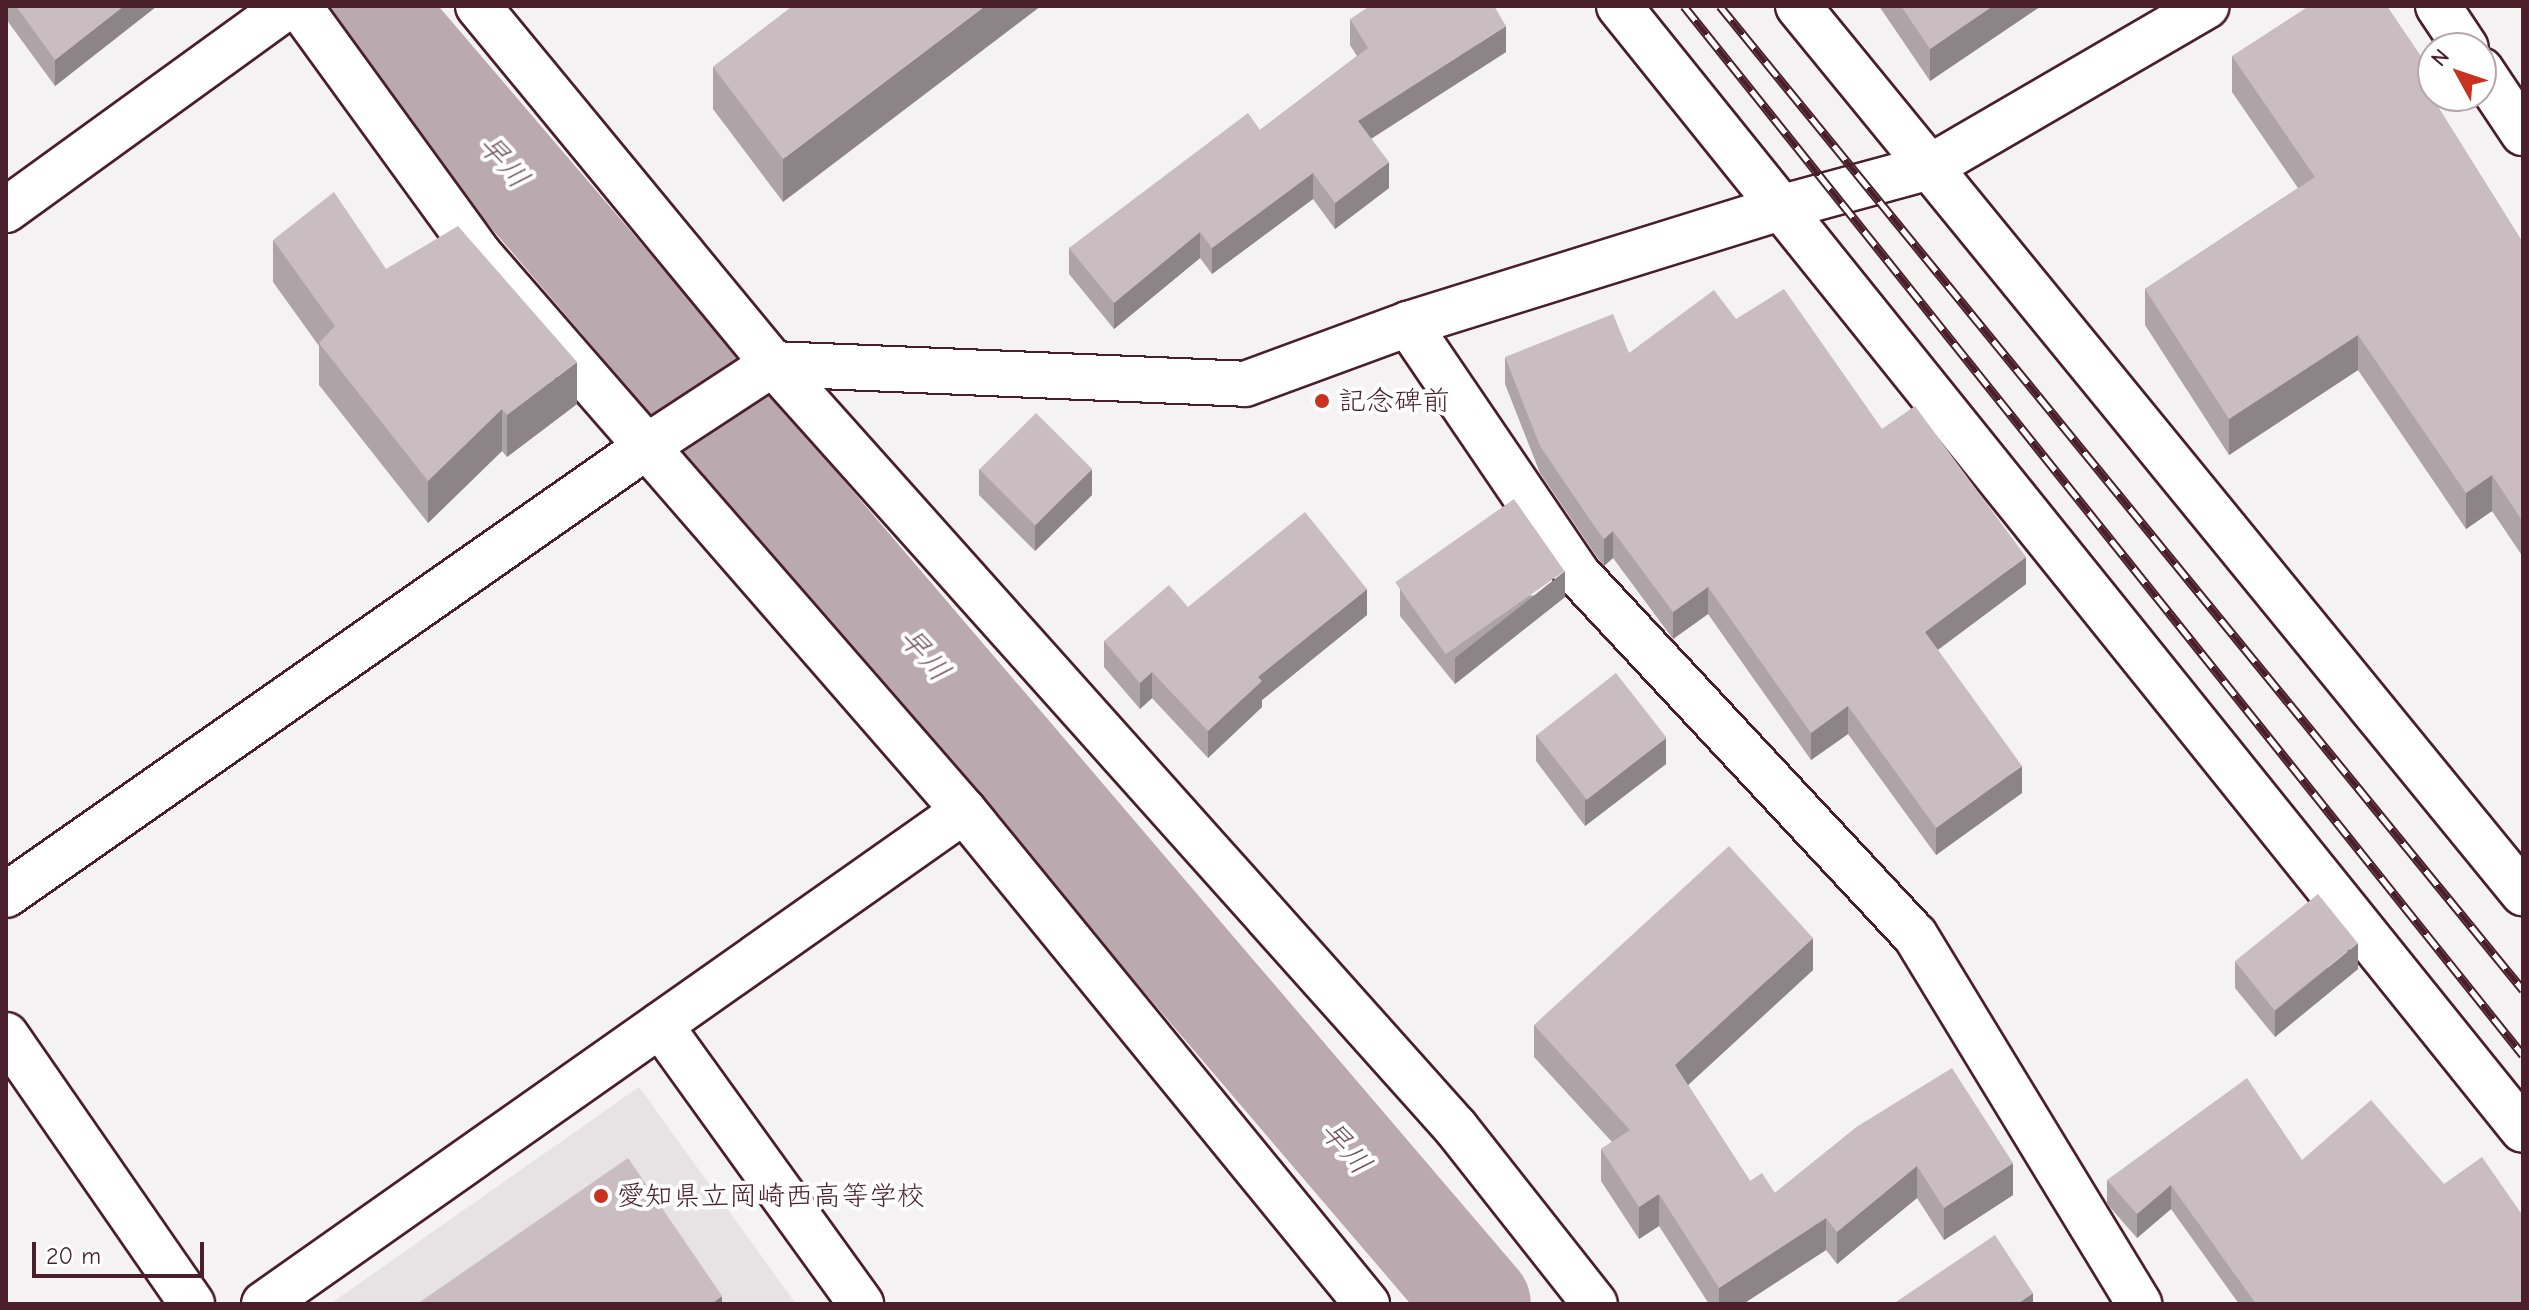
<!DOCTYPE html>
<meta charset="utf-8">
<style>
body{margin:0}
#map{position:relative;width:2529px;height:1310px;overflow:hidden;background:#f4f2f2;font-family:"Comic Neue","Klee One",sans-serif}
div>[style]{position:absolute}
.built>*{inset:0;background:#e7e2e3}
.river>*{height:104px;margin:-52px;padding:0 52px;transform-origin:52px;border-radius:52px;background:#baa9ae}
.roads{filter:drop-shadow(2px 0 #4a1f2b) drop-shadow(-2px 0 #4a1f2b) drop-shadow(0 2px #4a1f2b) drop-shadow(0 -2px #4a1f2b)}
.minor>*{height:44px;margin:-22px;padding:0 22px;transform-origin:22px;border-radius:22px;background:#fff}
.tertiary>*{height:44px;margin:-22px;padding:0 22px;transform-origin:22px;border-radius:22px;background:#fff}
.trunk>*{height:44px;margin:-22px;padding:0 22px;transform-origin:22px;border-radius:22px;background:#fff}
.rail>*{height:9px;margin-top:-4.5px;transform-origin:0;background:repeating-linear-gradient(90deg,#fff 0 18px,#4a1f2b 0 36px);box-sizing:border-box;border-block:2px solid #4a1f2b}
.wall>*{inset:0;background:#aea3a6}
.shaded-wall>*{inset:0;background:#8d8487}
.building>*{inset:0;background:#cabdc1;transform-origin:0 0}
.dots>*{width:22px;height:22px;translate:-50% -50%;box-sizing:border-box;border:4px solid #fff;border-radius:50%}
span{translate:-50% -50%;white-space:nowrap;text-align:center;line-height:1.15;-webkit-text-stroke:8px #fff;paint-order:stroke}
.poi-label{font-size:28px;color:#4a1f2b}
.left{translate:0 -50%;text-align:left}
.water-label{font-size:30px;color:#714f59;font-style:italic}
.frame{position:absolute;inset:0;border:8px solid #4a1f2b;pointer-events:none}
.north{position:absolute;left:2417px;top:32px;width:80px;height:80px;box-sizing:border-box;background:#fff;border:2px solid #b7a5aa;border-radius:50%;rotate:310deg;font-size:22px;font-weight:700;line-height:32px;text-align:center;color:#4a1f2b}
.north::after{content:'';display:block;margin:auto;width:28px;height:36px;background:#c8321e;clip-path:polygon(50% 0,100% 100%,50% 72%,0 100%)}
.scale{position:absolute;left:32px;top:1242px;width:172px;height:36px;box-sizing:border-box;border:4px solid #4a1f2b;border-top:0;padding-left:10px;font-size:24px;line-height:28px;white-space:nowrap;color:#4a1f2b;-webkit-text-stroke:6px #fff;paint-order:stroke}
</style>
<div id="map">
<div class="built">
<i style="clip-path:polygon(639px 1087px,796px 1304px,330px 1304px)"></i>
</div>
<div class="river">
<i style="left:370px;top:6px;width:1707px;rotate:49.49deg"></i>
</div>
<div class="roads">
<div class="minor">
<i style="left:299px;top:6px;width:308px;rotate:54deg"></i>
<i style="left:480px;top:255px;width:737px;rotate:48.96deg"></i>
<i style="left:964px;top:811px;width:637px;rotate:50.74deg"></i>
<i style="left:478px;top:6px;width:464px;rotate:50.5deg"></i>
<i style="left:773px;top:364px;width:1025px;rotate:48.2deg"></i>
<i style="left:1456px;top:1128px;width:224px;rotate:51.7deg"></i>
<i style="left:1619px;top:6px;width:1442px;rotate:51.19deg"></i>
<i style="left:1798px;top:6px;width:1146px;rotate:50.74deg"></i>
<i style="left:6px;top:210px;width:348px;rotate:-35.9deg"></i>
<i style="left:1408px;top:324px;width:301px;rotate:55.8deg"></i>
<i style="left:1577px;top:573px;width:495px;rotate:47deg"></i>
<i style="left:1915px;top:935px;width:432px;rotate:58.7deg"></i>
<i style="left:660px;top:1025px;width:344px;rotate:54.2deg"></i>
<i style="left:6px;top:1035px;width:327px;rotate:55.3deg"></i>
<i style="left:264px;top:1304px;width:856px;rotate:-35.16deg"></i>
</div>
<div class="tertiary">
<i style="left:6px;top:895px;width:785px;rotate:-34.99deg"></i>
<i style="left:649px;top:445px;width:148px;rotate:-33.2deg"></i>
<i style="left:773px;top:364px;width:472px;rotate:2.4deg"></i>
<i style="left:1245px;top:384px;width:174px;rotate:-20.2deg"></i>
<i style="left:1408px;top:324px;width:393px;rotate:-17.3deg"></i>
<i style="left:1783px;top:207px;width:152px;rotate:-15.2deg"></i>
<i style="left:1930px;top:167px;width:320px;rotate:-30.2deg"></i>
</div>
<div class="trunk">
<i style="left:2438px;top:6px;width:50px;rotate:56.3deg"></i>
<i style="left:2481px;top:70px;width:76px;rotate:56.3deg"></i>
</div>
</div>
<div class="rail">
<i style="left:1684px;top:6px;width:1343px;rotate:51.35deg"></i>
<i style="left:1720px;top:6px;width:1270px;rotate:50.78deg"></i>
</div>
<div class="wall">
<i style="clip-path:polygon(6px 6px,157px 6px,55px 86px,6px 19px)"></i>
<i style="clip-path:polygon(793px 6px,783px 202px,713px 109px,713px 67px)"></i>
<i style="clip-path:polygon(1879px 6px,2041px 6px,1930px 81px)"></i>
<i style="clip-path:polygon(1350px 19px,1506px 52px,1371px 139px,1389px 188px,1335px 229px,1313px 199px,1212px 274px,1200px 258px,1114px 329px,1069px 274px,1069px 248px,1260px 130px,1357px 56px,1350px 45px)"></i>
<i style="clip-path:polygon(2232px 56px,2438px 96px,2438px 107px,2523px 243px,2523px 557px,2492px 511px,2466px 529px,2358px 370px,2229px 455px,2145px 325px,2145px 289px,2298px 188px,2232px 92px)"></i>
<i style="clip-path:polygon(273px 240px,386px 269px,577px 404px,507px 457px,502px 451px,428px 523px,319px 385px,319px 346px,273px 282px)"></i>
<i style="clip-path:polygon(1736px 319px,1882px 429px,2026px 584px,1938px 650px,2022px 793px,1936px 855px,1848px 734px,1811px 760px,1708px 614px,1673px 639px,1613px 558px,1604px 566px,1597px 557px,1540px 473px,1505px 384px,1505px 357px,1629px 353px)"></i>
<i style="clip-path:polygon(979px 469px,1092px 495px,1035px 551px,979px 495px)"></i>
<i style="clip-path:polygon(1400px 589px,1565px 597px,1455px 684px,1400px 616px)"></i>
<i style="clip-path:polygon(1188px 607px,1367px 615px,1262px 700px,1262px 707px,1208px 758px,1152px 698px,1140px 709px,1104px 667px,1104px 641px)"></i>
<i style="clip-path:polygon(1536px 735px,1666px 764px,1585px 826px,1536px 761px)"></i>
<i style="clip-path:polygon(2235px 962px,2358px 969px,2275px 1037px,2235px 988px)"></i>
<i style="clip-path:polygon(1813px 970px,1688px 1085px,1750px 1181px,1775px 1193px,1858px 1126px,2013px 1195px,1944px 1240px,1917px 1198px,1837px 1264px,1826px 1250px,1743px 1304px,1709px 1304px,1659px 1226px,1639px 1239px,1601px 1181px,1601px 1149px,1612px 1142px,1534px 1057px,1534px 1025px)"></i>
<i style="clip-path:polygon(2302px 1160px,2523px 1304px,2239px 1304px,2171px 1209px,2137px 1238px,2107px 1204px,2107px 1180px)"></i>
</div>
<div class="shaded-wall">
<i style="clip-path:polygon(124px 6px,157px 6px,55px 86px,55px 60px)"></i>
<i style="clip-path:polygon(985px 6px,1041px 6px,783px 202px,783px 159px)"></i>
<i style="clip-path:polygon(1993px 6px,2041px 6px,1930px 81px,1930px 49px)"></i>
<i style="clip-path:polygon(1506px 26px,1506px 52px,1358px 147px,1358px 121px)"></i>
<i style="clip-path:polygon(2433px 86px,2433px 96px,2438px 96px,2438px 118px,2427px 89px)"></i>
<i style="clip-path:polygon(1389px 162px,1389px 188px,1335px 229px,1335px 203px)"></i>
<i style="clip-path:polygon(1313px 173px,1313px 199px,1212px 274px,1212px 248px)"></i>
<i style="clip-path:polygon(1200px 232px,1200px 258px,1114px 329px,1114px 303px)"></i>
<i style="clip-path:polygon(2358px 335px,2358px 370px,2229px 455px,2229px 419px)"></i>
<i style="clip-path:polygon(577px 362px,577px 404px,507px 457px,507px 415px)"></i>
<i style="clip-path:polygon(502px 409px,502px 451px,428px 523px,428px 481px)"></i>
<i style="clip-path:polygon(1092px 469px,1092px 495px,1035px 551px,1035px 525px)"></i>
<i style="clip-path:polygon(2492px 475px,2492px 511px,2466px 529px,2466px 493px)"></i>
<i style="clip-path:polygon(1613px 531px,1613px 558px,1604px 566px,1604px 539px)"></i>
<i style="clip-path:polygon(2026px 557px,2026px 584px,1925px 659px,1925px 632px)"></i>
<i style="clip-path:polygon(1565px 571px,1565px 597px,1455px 684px,1455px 658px)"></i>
<i style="clip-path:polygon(1708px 587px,1708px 614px,1673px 639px,1673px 612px)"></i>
<i style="clip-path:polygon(1367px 589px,1367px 615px,1262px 700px,1262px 707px,1208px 758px,1208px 731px,1258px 677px)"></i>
<i style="clip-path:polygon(1152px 672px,1152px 698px,1140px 709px,1140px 683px)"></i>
<i style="clip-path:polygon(1848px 706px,1848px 734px,1811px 760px,1811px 733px)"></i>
<i style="clip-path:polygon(1666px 738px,1666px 764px,1585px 826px,1585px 800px)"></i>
<i style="clip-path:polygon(2022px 766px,2022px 793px,1936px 855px,1936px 828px)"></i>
<i style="clip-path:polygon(1813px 938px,1813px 970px,1675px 1097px,1675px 1065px)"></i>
<i style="clip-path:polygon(2358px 943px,2358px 969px,2275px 1037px,2275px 1011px)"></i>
<i style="clip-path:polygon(2013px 1163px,2013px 1195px,1944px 1240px,1944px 1208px)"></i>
<i style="clip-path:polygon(1917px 1166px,1917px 1198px,1837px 1264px,1837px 1232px)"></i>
<i style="clip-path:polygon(2171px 1185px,2171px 1209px,2137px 1238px,2137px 1214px)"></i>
<i style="clip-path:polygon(1659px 1194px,1659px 1226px,1639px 1239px,1639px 1207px)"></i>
<i style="clip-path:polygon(1826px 1218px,1826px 1250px,1743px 1304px,1719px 1304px,1719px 1288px)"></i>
<i style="clip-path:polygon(2033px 1293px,2033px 1304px,2017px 1304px)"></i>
<i style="clip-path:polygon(722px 1296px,722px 1304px,711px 1304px)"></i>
</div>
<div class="building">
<i style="clip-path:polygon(16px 6px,124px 6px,55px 60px)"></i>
<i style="clip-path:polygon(793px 6px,985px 6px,783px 159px,713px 67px)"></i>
<i style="clip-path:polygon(1370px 6px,1494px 6px,1506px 26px,1358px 121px,1389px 162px,1335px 203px,1313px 173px,1212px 248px,1200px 232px,1114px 303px,1069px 248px,1248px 113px,1260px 130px,1368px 48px,1350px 19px)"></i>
<i style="clip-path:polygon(1901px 6px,1993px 6px,1930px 49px)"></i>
<i style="clip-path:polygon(2309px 6px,2387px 6px,2433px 74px,2433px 86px,2427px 89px,2523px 243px,2523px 522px,2492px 475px,2466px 493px,2358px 335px,2229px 419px,2145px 289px,2315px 177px,2232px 56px)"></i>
<i style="clip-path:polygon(334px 192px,386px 269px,458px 226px,577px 362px,507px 415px,502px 409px,428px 481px,319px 343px,335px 326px,273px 240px)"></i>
<i style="clip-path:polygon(1784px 289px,1882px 429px,1915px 406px,2026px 557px,1925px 632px,2022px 766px,1936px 828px,1848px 706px,1811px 733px,1708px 587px,1673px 612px,1613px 531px,1604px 539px,1597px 530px,1540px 446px,1505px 357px,1613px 314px,1629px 353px,1714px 290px,1736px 319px)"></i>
<i style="left:1036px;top:413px;width:79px;height:80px;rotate:45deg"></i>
<i style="left:1514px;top:499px;width:88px;height:145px;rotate:55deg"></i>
<i style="clip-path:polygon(1305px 512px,1367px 589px,1258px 677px,1262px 681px,1208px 731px,1152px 672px,1140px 683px,1104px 641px,1169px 585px,1188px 607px)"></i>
<i style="left:1616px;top:673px;width:82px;height:101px;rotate:52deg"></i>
<i style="clip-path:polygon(1729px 846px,1813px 938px,1675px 1065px,1750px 1181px,1762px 1173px,1775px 1193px,1858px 1126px,1952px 1068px,2013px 1163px,1944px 1208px,1917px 1166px,1837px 1232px,1826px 1218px,1719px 1288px,1659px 1194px,1639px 1207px,1601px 1149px,1630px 1130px,1534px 1025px)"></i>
<i style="left:2318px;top:894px;width:63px;height:107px;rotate:51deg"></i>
<i style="clip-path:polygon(2247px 1078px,2302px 1160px,2371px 1100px,2444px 1184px,2482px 1157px,2523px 1216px,2523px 1304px,2256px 1304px,2171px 1185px,2137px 1214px,2107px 1180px)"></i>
<i style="clip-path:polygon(628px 1158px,722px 1296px,711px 1304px,417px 1304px)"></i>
<i style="clip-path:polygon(1995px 1235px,2033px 1293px,2017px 1304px,1893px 1304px)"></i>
</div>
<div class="dots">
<i style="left:1322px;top:401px;background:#c8321e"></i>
<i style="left:601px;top:1196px;background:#c8321e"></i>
</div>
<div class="poi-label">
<span class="left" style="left:1338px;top:401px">記念碑前</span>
<span class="left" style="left:617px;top:1196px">愛知県立岡崎西高等学校</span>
</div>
<div class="water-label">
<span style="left:503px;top:162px;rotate:49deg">早川</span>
<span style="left:924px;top:655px;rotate:49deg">早川</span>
<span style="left:1345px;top:1148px;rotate:49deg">早川</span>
</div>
<div class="frame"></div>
<div class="north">N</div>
<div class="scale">20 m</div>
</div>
